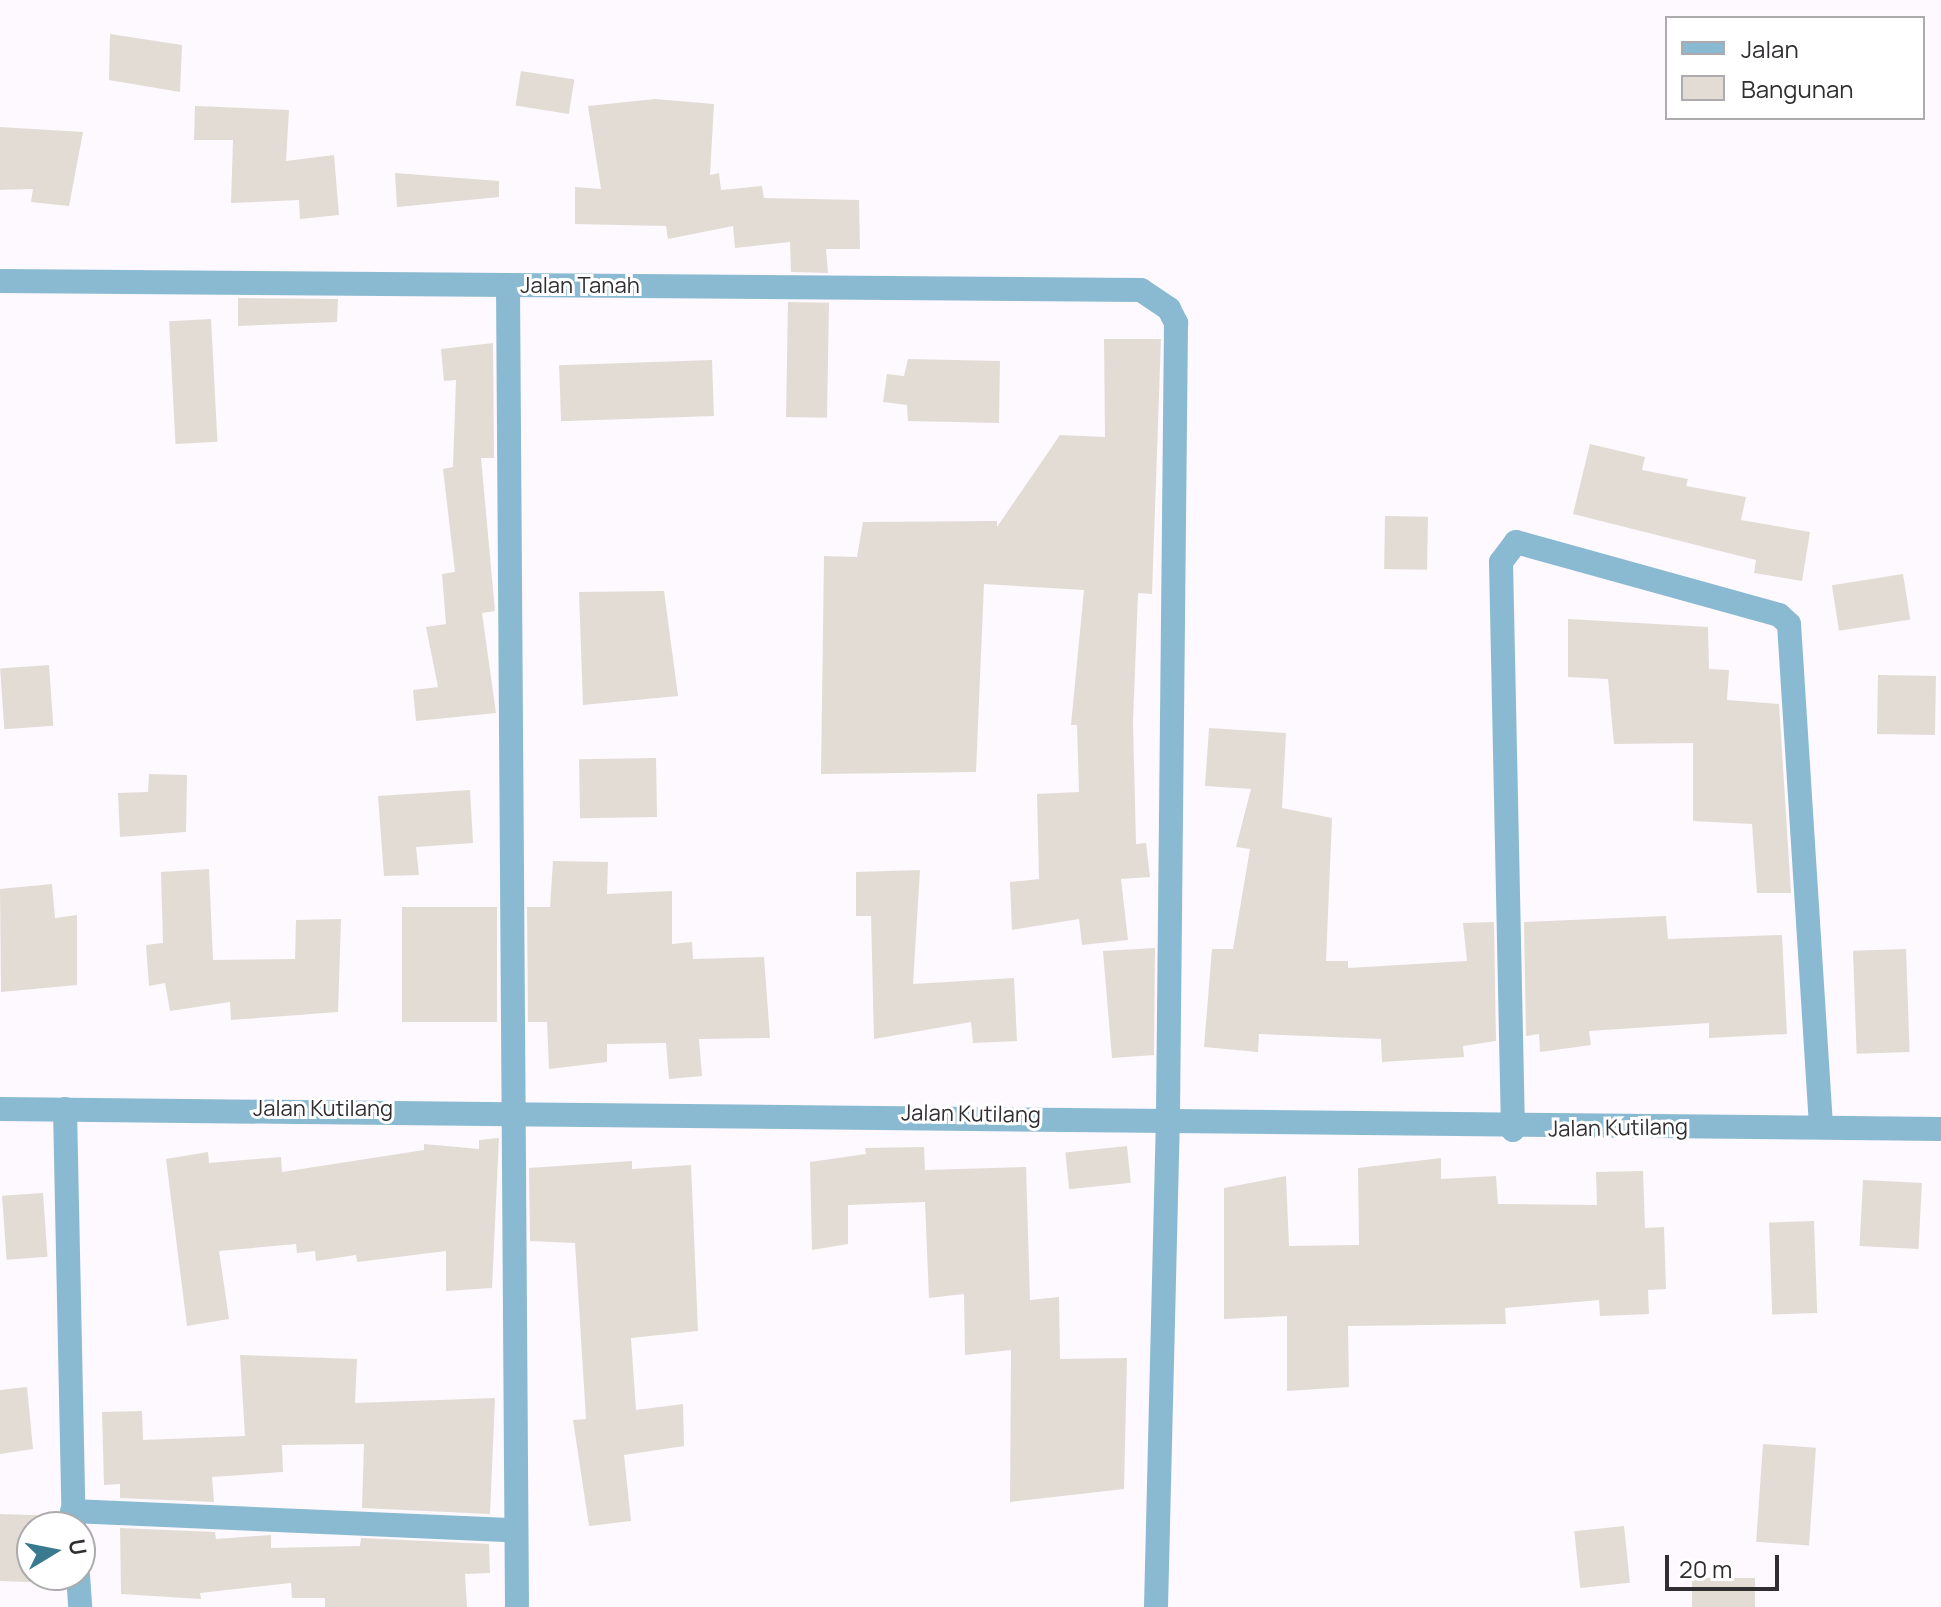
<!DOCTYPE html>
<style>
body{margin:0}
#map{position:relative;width:1941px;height:1607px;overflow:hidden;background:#fef8ff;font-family:Manrope,sans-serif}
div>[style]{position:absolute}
.building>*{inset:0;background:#e3dcd4;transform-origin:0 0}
.street>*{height:24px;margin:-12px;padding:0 12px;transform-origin:12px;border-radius:12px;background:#89bad2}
span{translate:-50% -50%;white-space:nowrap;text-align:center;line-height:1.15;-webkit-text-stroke:6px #fff;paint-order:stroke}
.street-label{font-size:22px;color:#312e31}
.legend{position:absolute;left:1665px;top:16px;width:260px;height:104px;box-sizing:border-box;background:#fff;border:2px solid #adabad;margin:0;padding:10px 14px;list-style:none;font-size:24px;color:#312e31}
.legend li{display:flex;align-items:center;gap:16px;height:40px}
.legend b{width:40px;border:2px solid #adabad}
.north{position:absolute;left:16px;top:1511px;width:80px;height:80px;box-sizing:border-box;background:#fff;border:2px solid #adabad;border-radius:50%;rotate:80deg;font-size:22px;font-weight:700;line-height:32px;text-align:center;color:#312e31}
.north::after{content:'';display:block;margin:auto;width:28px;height:36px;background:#3a7a8e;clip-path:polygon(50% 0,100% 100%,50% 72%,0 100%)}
.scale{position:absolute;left:1665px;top:1555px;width:114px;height:36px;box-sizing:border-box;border:4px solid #312e31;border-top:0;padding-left:10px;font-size:24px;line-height:28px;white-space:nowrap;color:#312e31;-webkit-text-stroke:6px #fff;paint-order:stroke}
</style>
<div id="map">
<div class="building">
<i style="clip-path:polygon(110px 34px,182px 45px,180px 92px,109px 80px)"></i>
<i style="left:521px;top:71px;width:54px;height:35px;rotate:9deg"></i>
<i style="clip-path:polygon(655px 99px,714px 104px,710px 175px,719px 173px,721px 190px,762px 186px,764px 198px,859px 200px,860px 249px,826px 249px,828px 273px,791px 272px,790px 242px,735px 248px,733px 226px,668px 239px,666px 226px,575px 224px,575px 187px,601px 189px,588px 106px)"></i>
<i style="clip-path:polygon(195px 106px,289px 110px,286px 161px,334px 155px,339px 215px,300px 219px,299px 200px,231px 203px,233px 140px,194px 140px)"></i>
<i style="clip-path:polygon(0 127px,83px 132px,69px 206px,31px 202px,33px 189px,0 190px)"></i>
<i style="clip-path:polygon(395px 173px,499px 181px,499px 197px,397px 207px)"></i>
<i style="clip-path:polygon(238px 298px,338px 299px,337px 322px,238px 326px)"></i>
<i style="left:788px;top:302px;width:41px;height:115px;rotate:1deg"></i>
<i style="left:211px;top:319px;width:123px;height:42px;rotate:87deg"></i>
<i style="clip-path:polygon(1104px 339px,1161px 339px,1152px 594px,1138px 593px,1133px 722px,1136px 844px,1146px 843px,1150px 877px,1121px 879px,1128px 940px,1082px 945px,1079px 919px,1012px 930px,1010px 882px,1039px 879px,1037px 794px,1079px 792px,1077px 725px,1071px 725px,1084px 590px,984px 584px,976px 772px,821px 774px,824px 556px,857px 557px,863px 522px,997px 521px,997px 527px,1060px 435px,1105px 437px)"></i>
<i style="clip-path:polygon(493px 343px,494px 458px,481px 458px,495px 611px,482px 613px,496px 713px,416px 721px,413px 690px,438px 687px,426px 627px,446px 624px,442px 574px,455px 572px,443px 469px,453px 467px,456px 380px,444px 381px,441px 349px)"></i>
<i style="clip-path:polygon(908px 359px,1000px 361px,999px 423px,908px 421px,907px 405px,883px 402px,887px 374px,904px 376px)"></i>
<i style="left:712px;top:360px;width:56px;height:153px;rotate:88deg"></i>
<i style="clip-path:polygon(1590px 444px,1645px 457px,1642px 470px,1688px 479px,1686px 486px,1746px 497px,1741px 520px,1810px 532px,1802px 581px,1754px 573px,1756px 560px,1573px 514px)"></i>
<i style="left:1385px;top:516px;width:43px;height:53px;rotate:1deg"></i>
<i style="left:1903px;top:574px;width:46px;height:72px;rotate:81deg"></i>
<i style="clip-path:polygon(664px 591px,678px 696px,583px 705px,579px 592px)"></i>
<i style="clip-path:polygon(1568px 619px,1708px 627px,1709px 669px,1729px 670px,1727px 700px,1779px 704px,1791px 893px,1757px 893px,1752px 824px,1693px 821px,1693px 743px,1614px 744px,1608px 679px,1568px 677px)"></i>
<i style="left:49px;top:665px;width:61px;height:49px;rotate:86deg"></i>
<i style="left:1878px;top:675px;width:58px;height:59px;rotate:1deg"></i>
<i style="clip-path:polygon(1209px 728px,1286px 733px,1282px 808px,1332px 818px,1326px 961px,1348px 961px,1348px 968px,1467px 961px,1463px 923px,1494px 922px,1496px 1041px,1463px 1046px,1464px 1057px,1382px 1062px,1381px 1039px,1259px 1034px,1258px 1052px,1204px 1047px,1212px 949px,1233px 949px,1250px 849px,1236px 847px,1251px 789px,1205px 786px)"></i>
<i style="left:656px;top:758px;width:59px;height:77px;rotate:89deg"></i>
<i style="clip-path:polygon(149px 774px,187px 775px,186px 832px,120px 837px,118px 793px,148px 792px)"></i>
<i style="clip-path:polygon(470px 790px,473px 843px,416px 847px,419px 875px,384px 876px,378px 796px)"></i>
<i style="clip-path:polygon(553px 861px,608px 862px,607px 894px,672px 891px,672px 944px,692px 942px,693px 959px,764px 957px,770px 1038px,699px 1039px,702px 1076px,669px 1079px,666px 1043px,607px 1044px,607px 1062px,549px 1069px,547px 1022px,528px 1022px,527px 907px,550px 907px)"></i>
<i style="clip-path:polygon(209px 869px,213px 960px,295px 959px,296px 920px,341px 919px,338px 1012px,231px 1020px,230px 1002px,170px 1011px,165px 983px,149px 986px,146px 945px,163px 943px,161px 872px)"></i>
<i style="clip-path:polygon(920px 870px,913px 984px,1014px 978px,1017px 1041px,973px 1043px,971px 1022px,874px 1039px,871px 916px,856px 916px,856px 872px)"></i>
<i style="clip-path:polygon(52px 884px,55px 918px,77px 915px,77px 985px,1px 992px,0 889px)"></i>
<i style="left:402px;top:907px;width:95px;height:115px"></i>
<i style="clip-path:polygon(1666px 916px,1668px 939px,1782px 935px,1787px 1034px,1709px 1038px,1709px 1023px,1589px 1031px,1591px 1045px,1540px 1052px,1539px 1034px,1526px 1036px,1524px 922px)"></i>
<i style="clip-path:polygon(1155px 948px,1154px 1055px,1112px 1058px,1103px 951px)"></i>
<i style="left:1906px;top:949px;width:103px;height:53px;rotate:88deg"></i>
<i style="clip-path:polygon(499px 1138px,492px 1288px,446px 1291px,446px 1251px,357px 1262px,356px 1255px,316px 1261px,315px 1251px,297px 1253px,296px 1244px,219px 1251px,229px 1319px,187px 1326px,166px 1159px,208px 1152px,209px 1163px,281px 1157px,282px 1172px,424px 1150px,424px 1144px,479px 1149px,479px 1140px)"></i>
<i style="left:1127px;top:1146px;width:37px;height:62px;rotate:84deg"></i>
<i style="clip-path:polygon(924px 1147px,925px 1170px,1026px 1167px,1030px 1300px,1059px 1297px,1060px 1359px,1127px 1358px,1124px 1489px,1010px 1502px,1011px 1350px,965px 1355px,964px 1294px,929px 1298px,925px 1202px,848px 1205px,848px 1244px,812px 1250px,810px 1162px,866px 1154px,865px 1148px)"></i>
<i style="clip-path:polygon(1441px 1158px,1441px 1179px,1496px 1176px,1498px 1204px,1597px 1205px,1596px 1172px,1643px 1171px,1645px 1228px,1664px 1227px,1666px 1289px,1648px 1290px,1649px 1314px,1600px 1316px,1599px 1300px,1505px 1308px,1506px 1324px,1348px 1326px,1349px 1387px,1287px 1391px,1287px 1316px,1224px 1319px,1224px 1188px,1286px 1176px,1289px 1246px,1359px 1245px,1358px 1168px)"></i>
<i style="clip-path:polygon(632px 1161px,632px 1169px,691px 1165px,698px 1331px,631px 1338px,636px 1410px,683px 1404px,684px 1446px,624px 1455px,631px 1521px,589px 1526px,573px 1420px,586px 1419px,575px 1243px,530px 1241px,529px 1168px)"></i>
<i style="left:1863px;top:1180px;width:59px;height:66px;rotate:3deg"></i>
<i style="left:43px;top:1193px;width:64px;height:41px;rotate:86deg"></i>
<i style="left:1814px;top:1221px;width:92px;height:45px;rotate:88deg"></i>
<i style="clip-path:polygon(240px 1355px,357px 1359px,355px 1403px,495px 1398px,490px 1514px,362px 1508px,364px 1444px,282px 1445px,283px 1472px,212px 1477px,214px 1502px,120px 1498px,120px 1484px,104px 1485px,102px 1412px,142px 1411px,143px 1440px,245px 1436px)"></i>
<i style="clip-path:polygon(27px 1387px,33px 1449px,0 1454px,0 1390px)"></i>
<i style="left:1763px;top:1444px;width:53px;height:98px;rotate:4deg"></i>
<i style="left:0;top:1514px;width:38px;height:67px;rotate:2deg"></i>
<i style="left:1624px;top:1526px;width:57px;height:50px;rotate:84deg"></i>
<i style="clip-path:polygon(120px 1528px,215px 1532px,216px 1539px,271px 1535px,271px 1548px,360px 1546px,361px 1538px,489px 1544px,490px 1573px,465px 1574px,467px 1607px,325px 1607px,325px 1598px,292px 1598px,291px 1583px,200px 1593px,201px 1599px,121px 1594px)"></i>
<i style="left:1692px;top:1578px;width:63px;height:29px"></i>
</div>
<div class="street">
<i style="left:0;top:281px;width:1141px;rotate:0.45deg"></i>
<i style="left:1141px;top:290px;width:34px;rotate:34deg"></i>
<i style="left:1169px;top:309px;width:16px;rotate:63deg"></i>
<i style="left:1176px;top:323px;width:793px;rotate:90.58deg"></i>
<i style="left:1168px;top:1116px;width:491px;rotate:91.4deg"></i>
<i style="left:508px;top:286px;width:1321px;rotate:89.61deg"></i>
<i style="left:0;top:1109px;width:1941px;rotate:0.59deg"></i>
<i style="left:65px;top:1109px;width:417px;rotate:88.8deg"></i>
<i style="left:1513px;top:1130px;width:568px;rotate:-91.21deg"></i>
<i style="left:1501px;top:562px;width:25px;rotate:-53deg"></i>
<i style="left:1516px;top:542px;width:273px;rotate:15.5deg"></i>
<i style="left:1779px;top:615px;width:13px;rotate:42deg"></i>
<i style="left:1789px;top:624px;width:503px;rotate:86.35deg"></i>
<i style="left:72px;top:1511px;width:442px;rotate:2.5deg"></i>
<i style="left:78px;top:1575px;width:32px;rotate:86deg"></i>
</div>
<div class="street-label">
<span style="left:580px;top:286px">Jalan Tanah</span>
<span style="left:323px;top:1109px">Jalan Kutilang</span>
<span style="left:971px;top:1114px;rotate:1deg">Jalan Kutilang</span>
<span style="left:1618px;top:1128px;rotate:-1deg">Jalan Kutilang</span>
</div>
<ul class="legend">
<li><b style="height:10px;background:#89bad2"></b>Jalan</li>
<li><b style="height:22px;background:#e3dcd4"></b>Bangunan</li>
</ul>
<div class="north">U</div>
<div class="scale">20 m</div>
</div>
